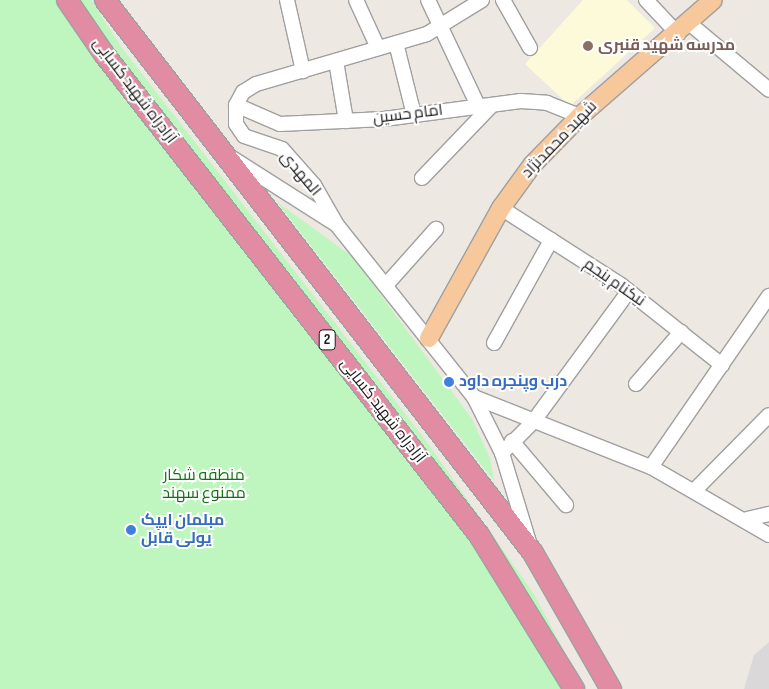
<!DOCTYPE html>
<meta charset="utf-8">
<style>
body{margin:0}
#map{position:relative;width:769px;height:689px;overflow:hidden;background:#ede8e1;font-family:"Sofia Sans Condensed",Cairo,sans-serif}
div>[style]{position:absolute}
.residential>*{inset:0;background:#dad8d9}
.education>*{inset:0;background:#fdfada}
.park>*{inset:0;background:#bff6bf}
.roads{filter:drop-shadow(1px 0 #a0a0a0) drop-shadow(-1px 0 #a0a0a0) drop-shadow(0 1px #a0a0a0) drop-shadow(0 -1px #a0a0a0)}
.minor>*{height:14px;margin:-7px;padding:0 7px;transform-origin:7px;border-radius:7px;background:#fff}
.major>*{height:18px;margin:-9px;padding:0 9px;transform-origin:9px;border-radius:9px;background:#f7c89c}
.highway>*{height:20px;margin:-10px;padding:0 10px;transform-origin:10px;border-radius:10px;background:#e18ca3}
.dots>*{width:14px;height:14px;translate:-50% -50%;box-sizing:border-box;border:2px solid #fff;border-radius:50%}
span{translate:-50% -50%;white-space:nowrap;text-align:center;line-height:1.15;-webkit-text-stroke:4px #fff;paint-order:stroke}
.shield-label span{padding:1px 4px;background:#fff;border:1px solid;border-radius:4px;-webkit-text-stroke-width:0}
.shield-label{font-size:15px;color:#1c1c1c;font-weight:700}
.education-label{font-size:16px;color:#785e54;font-weight:700}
.left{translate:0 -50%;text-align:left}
.street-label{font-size:16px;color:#1c1c1c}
.shop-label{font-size:16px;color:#366cbe;font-weight:700}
.park-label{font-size:16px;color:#117310}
</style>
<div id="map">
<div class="residential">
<i style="clip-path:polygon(769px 642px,769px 689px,744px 689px,754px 655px)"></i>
</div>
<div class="education">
<i style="clip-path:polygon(583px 0,627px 0,655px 28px,570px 106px,525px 64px)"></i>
</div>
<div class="park">
<i style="clip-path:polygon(0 0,91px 0,122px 48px,424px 438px,534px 594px,584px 689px,0 689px)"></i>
<i style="clip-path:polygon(277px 202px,353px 257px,472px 419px,490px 458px,494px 481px)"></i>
</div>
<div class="roads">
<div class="minor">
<i style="left:287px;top:0;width:73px;rotate:77.3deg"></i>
<i style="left:356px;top:0;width:53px;rotate:65.4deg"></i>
<i style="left:428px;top:0;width:117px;rotate:64.7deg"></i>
<i style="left:482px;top:0;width:65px;rotate:148.3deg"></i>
<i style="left:427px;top:34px;width:178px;rotate:163.7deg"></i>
<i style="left:256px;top:84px;width:15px;rotate:148deg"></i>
<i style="left:243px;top:92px;width:15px;rotate:118deg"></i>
<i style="left:236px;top:105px;width:19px;rotate:90deg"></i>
<i style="left:236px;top:124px;width:14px;rotate:56deg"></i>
<i style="left:244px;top:136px;width:40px;rotate:18.9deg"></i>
<i style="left:282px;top:149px;width:48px;rotate:48.4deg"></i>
<i style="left:314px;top:185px;width:46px;rotate:60.1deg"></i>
<i style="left:337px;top:225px;width:220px;rotate:51.5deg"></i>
<i style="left:474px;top:397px;width:63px;rotate:63.4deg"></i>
<i style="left:502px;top:453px;width:93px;rotate:73.1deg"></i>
<i style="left:503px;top:0;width:55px;rotate:60.6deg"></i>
<i style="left:646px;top:0;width:47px;rotate:46.7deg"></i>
<i style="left:689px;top:23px;width:104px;rotate:39.9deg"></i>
<i style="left:396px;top:43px;width:74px;rotate:76deg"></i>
<i style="left:336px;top:61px;width:61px;rotate:80.5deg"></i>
<i style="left:236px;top:105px;width:48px;rotate:23.4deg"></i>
<i style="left:280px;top:124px;width:104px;rotate:-2.8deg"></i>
<i style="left:384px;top:119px;width:138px;rotate:-7.5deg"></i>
<i style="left:521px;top:101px;width:26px;rotate:4deg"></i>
<i style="left:547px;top:103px;width:35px;rotate:22deg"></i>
<i style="left:232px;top:158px;width:121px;rotate:32.5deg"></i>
<i style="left:422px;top:178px;width:101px;rotate:-46.2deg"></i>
<i style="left:501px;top:208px;width:143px;rotate:32.7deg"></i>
<i style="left:621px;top:285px;width:129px;rotate:38.4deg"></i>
<i style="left:387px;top:284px;width:74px;rotate:-48.3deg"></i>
<i style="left:494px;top:343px;width:118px;rotate:-61deg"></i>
<i style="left:636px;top:384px;width:69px;rotate:-49.1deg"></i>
<i style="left:474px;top:397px;width:190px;rotate:21.6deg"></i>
<i style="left:651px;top:467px;width:136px;rotate:30deg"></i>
<i style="left:512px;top:441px;width:84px;rotate:49.8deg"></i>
<i style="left:502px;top:453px;width:44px;rotate:-45deg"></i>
<i style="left:533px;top:422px;width:162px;rotate:-53.8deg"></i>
<i style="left:651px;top:467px;width:208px;rotate:-55.4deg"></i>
<i style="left:695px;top:490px;width:105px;rotate:-45.4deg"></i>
<i style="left:747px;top:519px;width:23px;rotate:-13deg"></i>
</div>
<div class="major">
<i style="left:429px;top:338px;width:149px;rotate:-61deg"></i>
<i style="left:501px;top:208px;width:54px;rotate:-54deg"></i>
<i style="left:533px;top:164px;width:67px;rotate:-45.6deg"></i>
<i style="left:580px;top:116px;width:176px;rotate:-41.1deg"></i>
</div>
<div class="highway">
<i style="left:67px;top:0;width:65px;rotate:55.6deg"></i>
<i style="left:104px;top:54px;width:610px;rotate:52.06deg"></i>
<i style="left:479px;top:535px;width:181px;rotate:58.3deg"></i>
<i style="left:105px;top:0;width:699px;rotate:52.26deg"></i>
<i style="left:533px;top:553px;width:157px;rotate:60.2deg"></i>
</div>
</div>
<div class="dots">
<i style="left:588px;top:46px;background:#8d6e63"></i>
<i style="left:449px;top:382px;background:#3f7fe0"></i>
<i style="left:131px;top:530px;background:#3f7fe0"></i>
</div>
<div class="shield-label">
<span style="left:327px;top:340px">2</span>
</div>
<div class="education-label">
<span class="left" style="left:598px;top:46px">مدرسه شهید قنبری</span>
</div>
<div class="street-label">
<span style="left:134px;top:91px;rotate:53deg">آزادراه شهید کسایی</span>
<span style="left:408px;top:115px;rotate:-7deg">امام حسین</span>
<span style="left:560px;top:140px;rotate:-46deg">شهید محمدنژاد</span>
<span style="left:300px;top:174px;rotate:50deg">المهدی</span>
<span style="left:614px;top:283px;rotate:35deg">نیکنام پنجم</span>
<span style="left:382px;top:411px;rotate:52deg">آزادراه شهید کسایی</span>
</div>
<div class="shop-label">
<span class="left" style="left:459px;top:382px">درب وپنجره داود</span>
<span class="left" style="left:141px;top:530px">مبلمان ایپک<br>یولی قابل</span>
</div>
<div class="park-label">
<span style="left:204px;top:485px">منطقه شکار<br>ممنوع سهند</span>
</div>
</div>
